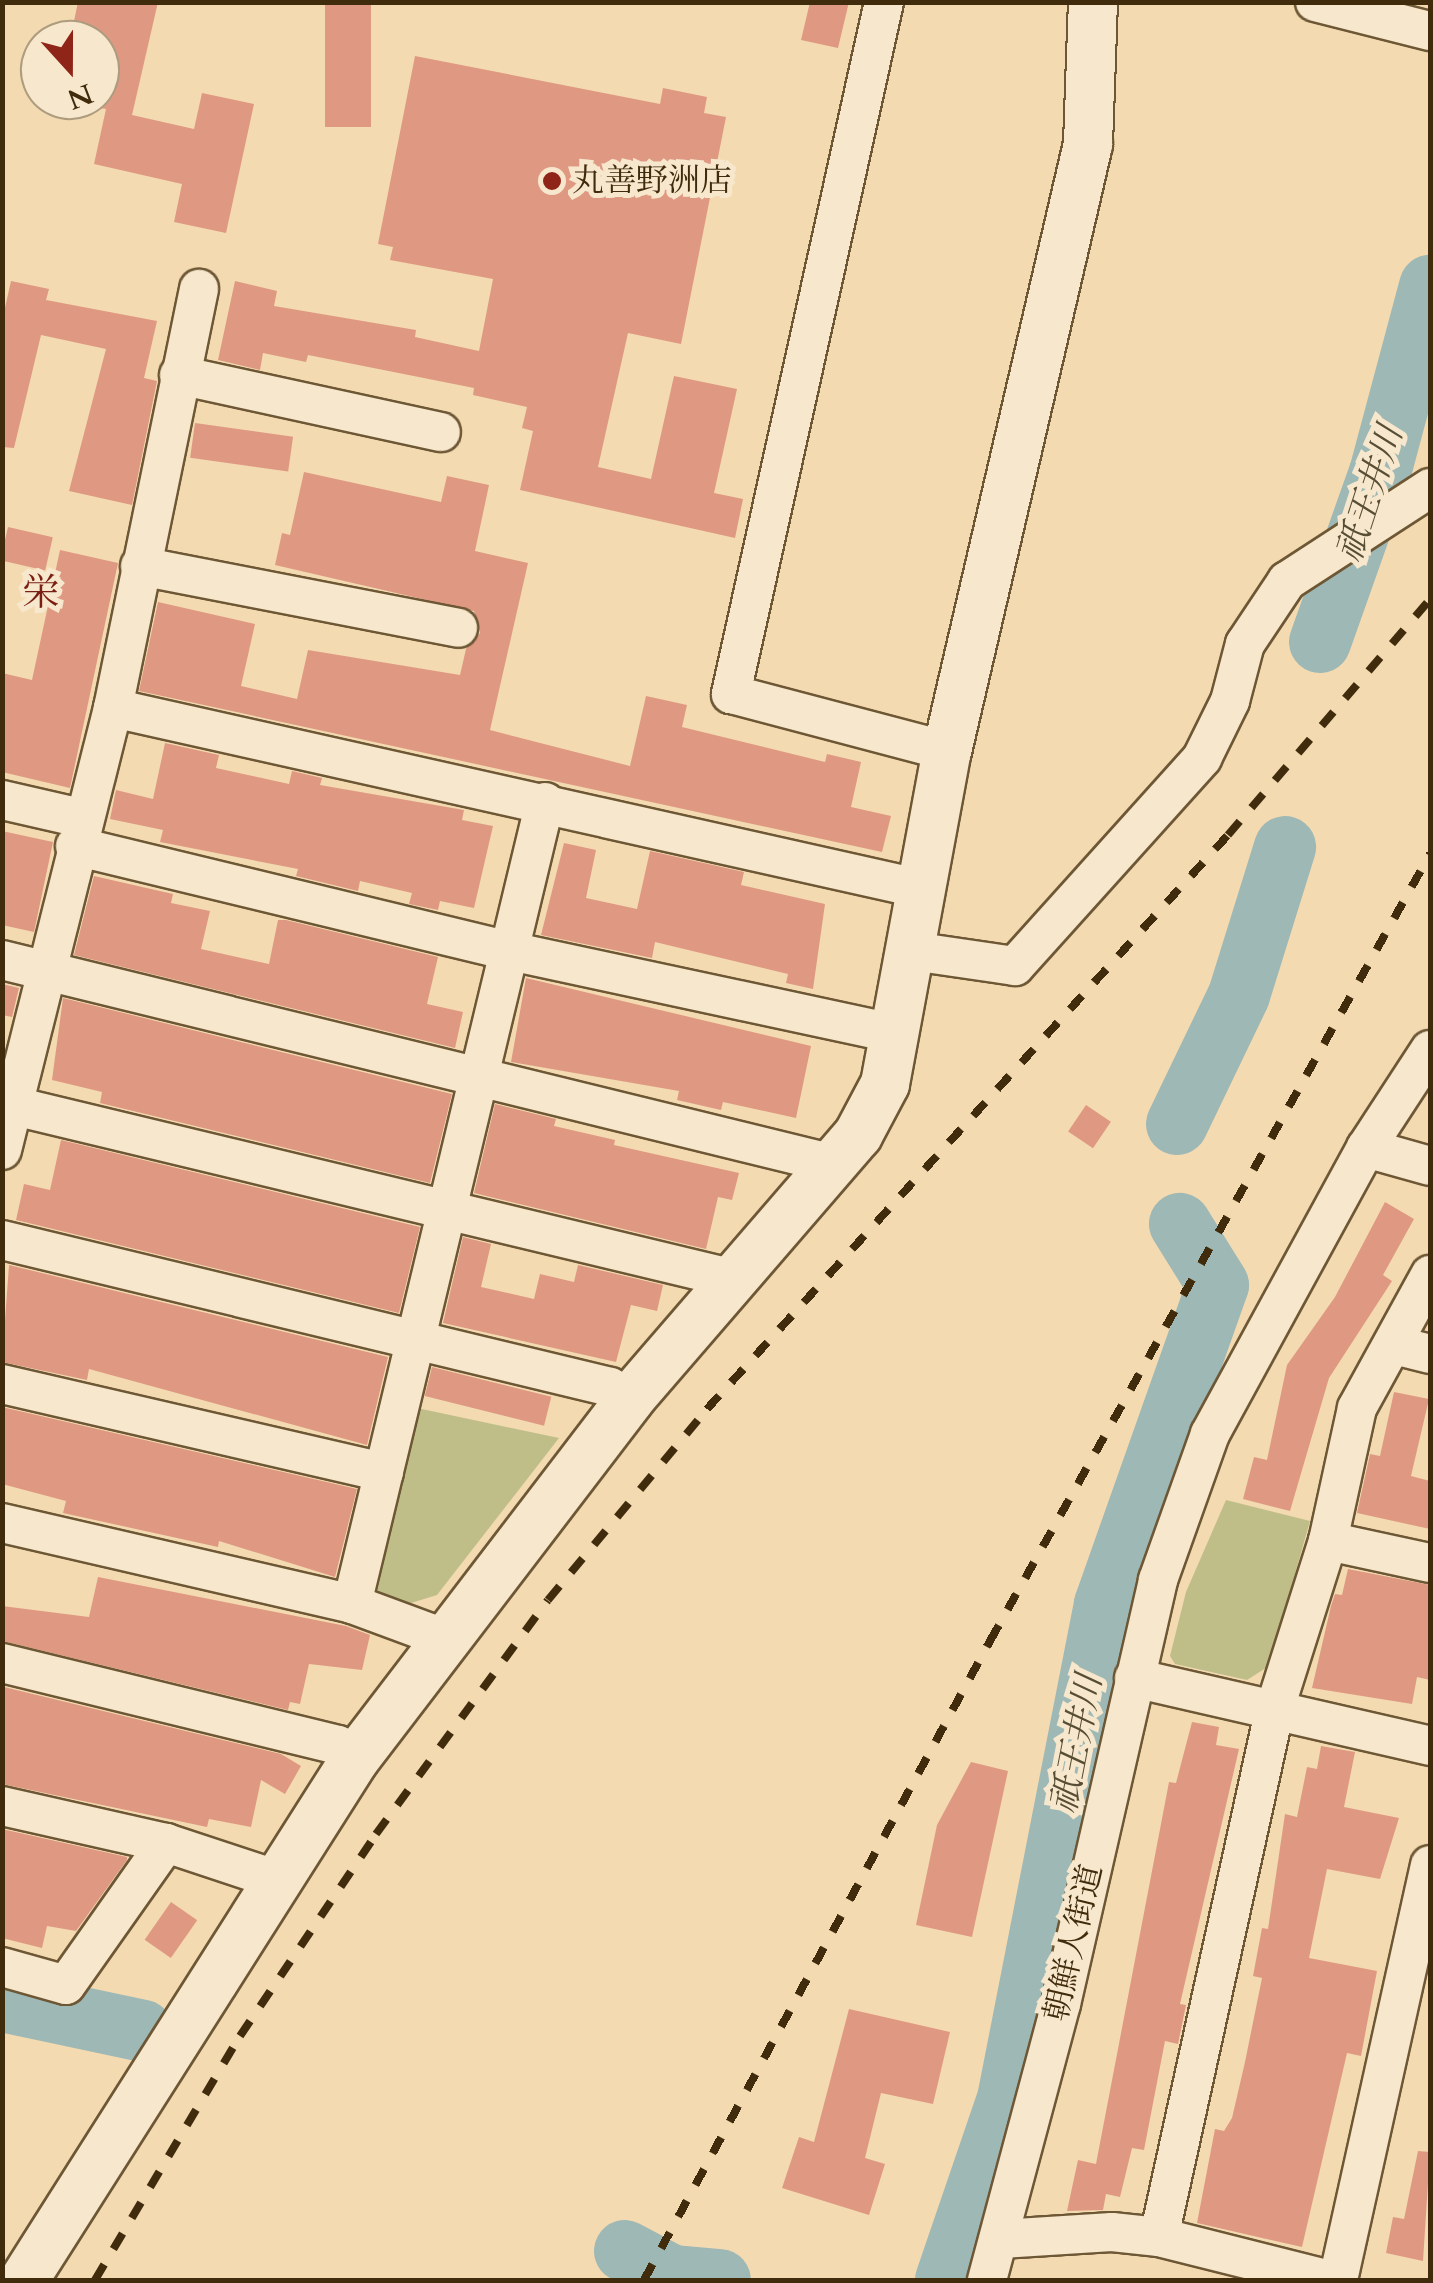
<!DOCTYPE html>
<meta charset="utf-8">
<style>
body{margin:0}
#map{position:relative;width:1433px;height:2283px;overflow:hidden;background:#f3dab1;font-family:Cardo,"Noto Serif JP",serif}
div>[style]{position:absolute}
.green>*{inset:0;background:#bfbe89}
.river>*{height:62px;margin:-31px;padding:0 31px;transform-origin:31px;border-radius:31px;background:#9eb8b5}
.building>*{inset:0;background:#df9983;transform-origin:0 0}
.roads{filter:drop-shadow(2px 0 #6d5735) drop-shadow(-2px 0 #6d5735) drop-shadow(0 2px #6d5735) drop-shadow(0 -2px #6d5735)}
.minor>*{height:38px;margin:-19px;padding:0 19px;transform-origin:19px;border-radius:19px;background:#f7e7cc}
.tertiary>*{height:48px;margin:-24px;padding:0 24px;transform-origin:24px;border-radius:24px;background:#f7e7cc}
.rail>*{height:8px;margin-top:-4px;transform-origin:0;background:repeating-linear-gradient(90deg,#402b0c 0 18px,transparent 0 36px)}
.dots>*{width:28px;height:28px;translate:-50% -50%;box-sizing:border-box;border:5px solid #f7e7cc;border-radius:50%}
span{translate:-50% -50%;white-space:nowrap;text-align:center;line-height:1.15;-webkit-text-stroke:10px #f7e7cc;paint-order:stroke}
.poi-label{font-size:32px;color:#402b0c}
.left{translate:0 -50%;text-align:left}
.street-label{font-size:32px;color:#402b0c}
.water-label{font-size:35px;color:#584e36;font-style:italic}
.quarter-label{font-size:38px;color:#7a1f14}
.frame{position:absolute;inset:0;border:5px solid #402b0c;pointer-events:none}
.north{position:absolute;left:20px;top:20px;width:100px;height:100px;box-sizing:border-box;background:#f7e7cc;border:2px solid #ae9c7f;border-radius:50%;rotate:159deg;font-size:28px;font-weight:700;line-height:40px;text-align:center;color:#402b0c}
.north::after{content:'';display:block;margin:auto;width:35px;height:45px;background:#8f2418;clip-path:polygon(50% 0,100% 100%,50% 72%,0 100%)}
</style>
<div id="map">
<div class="green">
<i style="clip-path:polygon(417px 1408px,559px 1438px,437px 1595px,411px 1603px,377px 1593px)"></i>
<i style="clip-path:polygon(1226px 1500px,1310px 1521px,1269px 1666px,1247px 1680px,1175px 1664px,1170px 1656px,1186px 1592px)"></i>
</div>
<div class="river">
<i style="left:1320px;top:642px;width:179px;rotate:-70.5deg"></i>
<i style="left:1380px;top:473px;width:194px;rotate:-75deg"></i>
<i style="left:1177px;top:1124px;width:143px;rotate:-64.3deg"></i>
<i style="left:1239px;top:995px;width:155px;rotate:-72.7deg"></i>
<i style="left:2px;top:2001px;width:144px;rotate:12deg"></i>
<i style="left:625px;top:2251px;width:53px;rotate:28deg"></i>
<i style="left:672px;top:2276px;width:48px;rotate:4.8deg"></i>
<i style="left:946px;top:2280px;width:191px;rotate:-71.1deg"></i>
<i style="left:1008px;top:2099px;width:504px;rotate:-78.91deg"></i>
<i style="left:1105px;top:1604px;width:338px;rotate:-70.5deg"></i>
<i style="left:1218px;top:1285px;width:72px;rotate:-121.9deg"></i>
</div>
<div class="building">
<i style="clip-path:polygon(78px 2px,158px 2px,132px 115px,194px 129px,202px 93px,254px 104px,226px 233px,174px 222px,182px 184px,94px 164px,106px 109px,100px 108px,100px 40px,70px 40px)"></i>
<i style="left:325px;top:2px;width:46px;height:125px"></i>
<i style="clip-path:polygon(810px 2px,849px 2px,838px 48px,801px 40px)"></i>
<i style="clip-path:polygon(415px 56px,660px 104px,663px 88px,707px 97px,704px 113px,726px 117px,681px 344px,628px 333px,598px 467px,651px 479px,674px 376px,737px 389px,714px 493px,743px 499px,735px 538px,520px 490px,533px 431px,522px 428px,527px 407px,473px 395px,474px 388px,308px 355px,306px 362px,263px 353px,260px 370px,218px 360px,235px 281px,277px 291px,274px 306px,416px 330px,415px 337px,479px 351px,493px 279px,390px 260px,393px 247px,378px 244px)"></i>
<i style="clip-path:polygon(11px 281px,49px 289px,46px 300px,157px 321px,144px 378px,157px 381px,132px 505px,69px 491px,106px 349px,41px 335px,14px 448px,2px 447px,2px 321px)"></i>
<i style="left:195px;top:423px;width:99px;height:35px;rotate:8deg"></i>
<i style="clip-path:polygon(304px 472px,441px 502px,447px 476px,489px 485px,475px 551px,528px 563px,490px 730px,630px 766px,646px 696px,687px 705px,682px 727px,825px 762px,827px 754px,861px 762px,851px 807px,891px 816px,882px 852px,139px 691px,158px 602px,255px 624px,241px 686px,297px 699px,308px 650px,460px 675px,466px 649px,480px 633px,474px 611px,275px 565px,282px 533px,290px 535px)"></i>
<i style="left:8px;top:527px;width:46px;height:34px;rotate:13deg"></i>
<i style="clip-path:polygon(60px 550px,118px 563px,70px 788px,2px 772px,2px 673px,32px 680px)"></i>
<i style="clip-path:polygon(165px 743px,219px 755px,216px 768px,289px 784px,292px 771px,322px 778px,320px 785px,464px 810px,462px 820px,493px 826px,474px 908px,440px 901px,438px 910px,409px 904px,412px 893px,360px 881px,358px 891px,296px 876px,298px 869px,160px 842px,163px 830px,110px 819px,116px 790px,153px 799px)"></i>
<i style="clip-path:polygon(2px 831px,53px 842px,34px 932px,2px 925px)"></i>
<i style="clip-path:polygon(564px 843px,596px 850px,586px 898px,637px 909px,650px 851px,744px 872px,741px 885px,825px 904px,813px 989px,786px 983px,788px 974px,655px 942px,652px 958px,541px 935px)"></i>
<i style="clip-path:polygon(94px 876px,173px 894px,171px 903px,210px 911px,201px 949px,269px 964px,278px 920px,286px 920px,438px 957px,427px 1004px,463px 1012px,455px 1048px,74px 955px)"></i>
<i style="clip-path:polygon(526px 978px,811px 1046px,796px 1118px,723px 1102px,721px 1110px,677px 1100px,679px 1091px,511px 1062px)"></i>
<i style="clip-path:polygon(2px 984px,19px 988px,12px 1017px,2px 1015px)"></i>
<i style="clip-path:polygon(63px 998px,452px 1094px,430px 1183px,100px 1103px,102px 1092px,52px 1080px)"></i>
<i style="clip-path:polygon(495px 1104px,556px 1119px,554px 1126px,615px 1140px,614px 1145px,739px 1173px,732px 1200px,718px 1197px,706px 1249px,474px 1193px)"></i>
<i style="left:1086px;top:1105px;width:30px;height:32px;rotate:34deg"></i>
<i style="clip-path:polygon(61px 1140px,420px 1227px,399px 1313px,16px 1220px,24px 1184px,50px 1190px)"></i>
<i style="clip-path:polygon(1385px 1202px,1414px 1219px,1383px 1275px,1392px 1281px,1329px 1378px,1290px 1511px,1243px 1499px,1254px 1457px,1267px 1460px,1287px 1365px,1335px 1297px)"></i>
<i style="clip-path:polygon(463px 1237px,491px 1244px,481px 1287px,534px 1299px,540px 1274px,574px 1282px,578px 1265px,663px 1285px,657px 1311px,631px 1305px,616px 1362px,443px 1323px)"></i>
<i style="clip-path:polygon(9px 1265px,388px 1357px,367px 1445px,89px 1369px,87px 1380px,2px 1362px)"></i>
<i style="left:432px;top:1367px;width:123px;height:30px;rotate:14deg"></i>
<i style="clip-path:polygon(1394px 1392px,1429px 1399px,1411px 1476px,1430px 1481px,1430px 1529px,1357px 1513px,1370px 1454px,1380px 1456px)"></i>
<i style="clip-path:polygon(2px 1407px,357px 1489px,335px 1577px,219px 1541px,218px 1547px,63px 1513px,66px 1501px,2px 1484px)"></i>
<i style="clip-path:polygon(1348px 1569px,1430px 1585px,1430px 1680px,1417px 1677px,1412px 1704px,1312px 1688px,1331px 1606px,1335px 1594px,1342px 1595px)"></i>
<i style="clip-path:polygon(98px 1577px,346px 1626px,370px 1635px,362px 1670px,309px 1664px,300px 1704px,290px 1702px,288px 1710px,2px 1641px,2px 1606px,89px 1617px)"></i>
<i style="clip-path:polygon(4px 1687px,281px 1754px,301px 1766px,285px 1794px,261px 1780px,251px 1827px,209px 1819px,207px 1827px,2px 1784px)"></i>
<i style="clip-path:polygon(1192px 1722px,1219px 1727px,1216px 1745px,1239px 1749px,1180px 2004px,1186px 2005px,1178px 2044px,1165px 2041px,1144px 2150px,1132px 2148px,1120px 2197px,1106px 2194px,1103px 2210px,1067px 2211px,1078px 2160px,1096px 2164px,1169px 1782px,1176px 1783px)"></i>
<i style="clip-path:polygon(1321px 1746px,1355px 1752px,1344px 1807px,1399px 1818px,1380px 1879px,1327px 1869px,1309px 1958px,1377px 1971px,1361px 2056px,1347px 2053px,1302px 2247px,1197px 2223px,1215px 2129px,1224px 2131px,1232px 2118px,1245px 2062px,1262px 1978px,1253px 1976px,1262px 1928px,1268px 1929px,1285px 1814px,1297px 1817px,1307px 1767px,1317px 1769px)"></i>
<i style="clip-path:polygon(971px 1762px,1008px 1771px,972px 1937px,916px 1925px,937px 1825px)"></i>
<i style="clip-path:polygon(2px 1829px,127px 1857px,127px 1860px,76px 1931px,47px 1926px,42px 1948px,2px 1938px)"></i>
<i style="left:171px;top:1902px;width:32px;height:46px;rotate:35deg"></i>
<i style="clip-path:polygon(849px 2009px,950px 2032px,933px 2104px,881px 2093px,865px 2158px,885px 2164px,869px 2215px,782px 2188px,799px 2137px,814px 2142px)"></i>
<i style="clip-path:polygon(1418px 2151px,1430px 2152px,1423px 2261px,1386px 2253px,1393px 2217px,1404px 2219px)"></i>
</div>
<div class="roads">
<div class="minor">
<i style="left:884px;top:2px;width:709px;rotate:102.47deg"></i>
<i style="left:731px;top:694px;width:223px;rotate:14.8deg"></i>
<i style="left:1315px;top:2px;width:119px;rotate:14.2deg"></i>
<i style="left:179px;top:375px;width:268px;rotate:12.3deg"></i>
<i style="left:140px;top:566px;width:324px;rotate:11deg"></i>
<i style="left:113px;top:708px;width:829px;rotate:12.61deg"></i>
<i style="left:2px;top:800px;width:81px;rotate:12.8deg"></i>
<i style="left:75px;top:846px;width:447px;rotate:13.6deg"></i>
<i style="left:510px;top:951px;width:395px;rotate:12.1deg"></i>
<i style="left:912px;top:951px;width:104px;rotate:8.3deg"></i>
<i style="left:1015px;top:966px;width:280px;rotate:-48deg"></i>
<i style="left:1202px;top:758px;width:64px;rotate:-63.8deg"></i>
<i style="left:1230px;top:701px;width:59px;rotate:-75.3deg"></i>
<i style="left:1245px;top:644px;width:76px;rotate:-56.3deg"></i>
<i style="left:1287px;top:581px;width:171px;rotate:-33deg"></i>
<i style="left:2px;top:960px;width:856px;rotate:13.79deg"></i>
<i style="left:2px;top:1103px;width:753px;rotate:13.52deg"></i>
<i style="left:1366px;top:1148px;width:66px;rotate:15.7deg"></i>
<i style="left:2px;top:1150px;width:456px;rotate:-75.9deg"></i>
<i style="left:113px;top:708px;width:428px;rotate:-78.4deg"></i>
<i style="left:2px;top:1240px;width:626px;rotate:13.59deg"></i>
<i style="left:610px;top:1387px;width:23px;rotate:31deg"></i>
<i style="left:1394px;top:1345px;width:37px;rotate:14deg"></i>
<i style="left:2px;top:1384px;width:392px;rotate:13deg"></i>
<i style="left:2px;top:1523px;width:359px;rotate:13deg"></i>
<i style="left:352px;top:1604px;width:98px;rotate:20.3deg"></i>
<i style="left:1328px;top:1541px;width:104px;rotate:12.2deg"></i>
<i style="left:352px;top:1604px;width:825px;rotate:-76.47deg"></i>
<i style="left:2px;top:1663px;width:346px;rotate:13.7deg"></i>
<i style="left:338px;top:1745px;width:22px;rotate:39deg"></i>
<i style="left:1134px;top:1678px;width:304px;rotate:12.9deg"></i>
<i style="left:2px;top:1806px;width:168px;rotate:12.7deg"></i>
<i style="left:166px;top:1843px;width:115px;rotate:18.3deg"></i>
<i style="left:2px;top:1967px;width:66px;rotate:15.7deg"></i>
<i style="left:66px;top:1985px;width:174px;rotate:-54.8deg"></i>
<i style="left:1159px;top:2237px;width:542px;rotate:-77.63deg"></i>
<i style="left:1275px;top:1708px;width:175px;rotate:-72.4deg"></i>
<i style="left:1328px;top:1541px;width:136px;rotate:-77.7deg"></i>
<i style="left:1357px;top:1408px;width:152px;rotate:-61.2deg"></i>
<i style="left:1001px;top:2239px;width:111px;rotate:-3.6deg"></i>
<i style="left:1112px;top:2232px;width:47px;rotate:6.1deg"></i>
<i style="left:1159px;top:2237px;width:176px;rotate:14.1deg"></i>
<i style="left:987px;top:2280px;width:286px;rotate:-75deg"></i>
<i style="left:1061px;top:2004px;width:435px;rotate:-77.1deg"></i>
<i style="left:1158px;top:1580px;width:155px;rotate:-70.4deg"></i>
<i style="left:1210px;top:1434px;width:326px;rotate:-61.4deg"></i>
<i style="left:1366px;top:1148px;width:117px;rotate:-56.9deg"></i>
<i style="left:1338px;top:2280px;width:425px;rotate:-77.5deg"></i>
</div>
<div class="tertiary">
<i style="left:24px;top:2280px;width:617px;rotate:-57.57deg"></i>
<i style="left:355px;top:1759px;width:453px;rotate:-52.6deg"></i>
<i style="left:630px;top:1399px;width:349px;rotate:-49.2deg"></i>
<i style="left:858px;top:1135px;width:58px;rotate:-62.1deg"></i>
<i style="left:885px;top:1084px;width:339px;rotate:-79.5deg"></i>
<i style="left:947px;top:751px;width:623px;rotate:-76.92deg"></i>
<i style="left:1088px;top:144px;width:142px;rotate:-88deg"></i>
</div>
</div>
<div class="rail">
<i style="left:95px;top:2280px;width:284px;rotate:-59.3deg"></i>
<i style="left:240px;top:2036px;width:244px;rotate:-56deg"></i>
<i style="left:376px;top:1834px;width:290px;rotate:-53.7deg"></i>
<i style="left:548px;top:1600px;width:249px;rotate:-50.2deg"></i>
<i style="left:707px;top:1409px;width:775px;rotate:-47.77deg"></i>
<i style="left:1228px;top:835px;width:311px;rotate:-49.4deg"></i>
<i style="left:644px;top:2280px;width:727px;rotate:-61.57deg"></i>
<i style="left:990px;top:1641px;width:902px;rotate:-60.79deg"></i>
</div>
<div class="dots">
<i style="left:552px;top:181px;background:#8f2418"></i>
</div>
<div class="poi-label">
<span class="left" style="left:572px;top:181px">丸善野洲店</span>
</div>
<div class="street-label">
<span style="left:1074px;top:1943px;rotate:-77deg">朝鮮人街道</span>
</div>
<div class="water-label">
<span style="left:1370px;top:494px;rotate:-72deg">祇王井川</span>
<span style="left:1077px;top:1744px;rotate:-79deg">祇王井川</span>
</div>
<div class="quarter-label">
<span style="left:41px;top:594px">栄</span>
</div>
<div class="frame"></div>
<div class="north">N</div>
</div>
